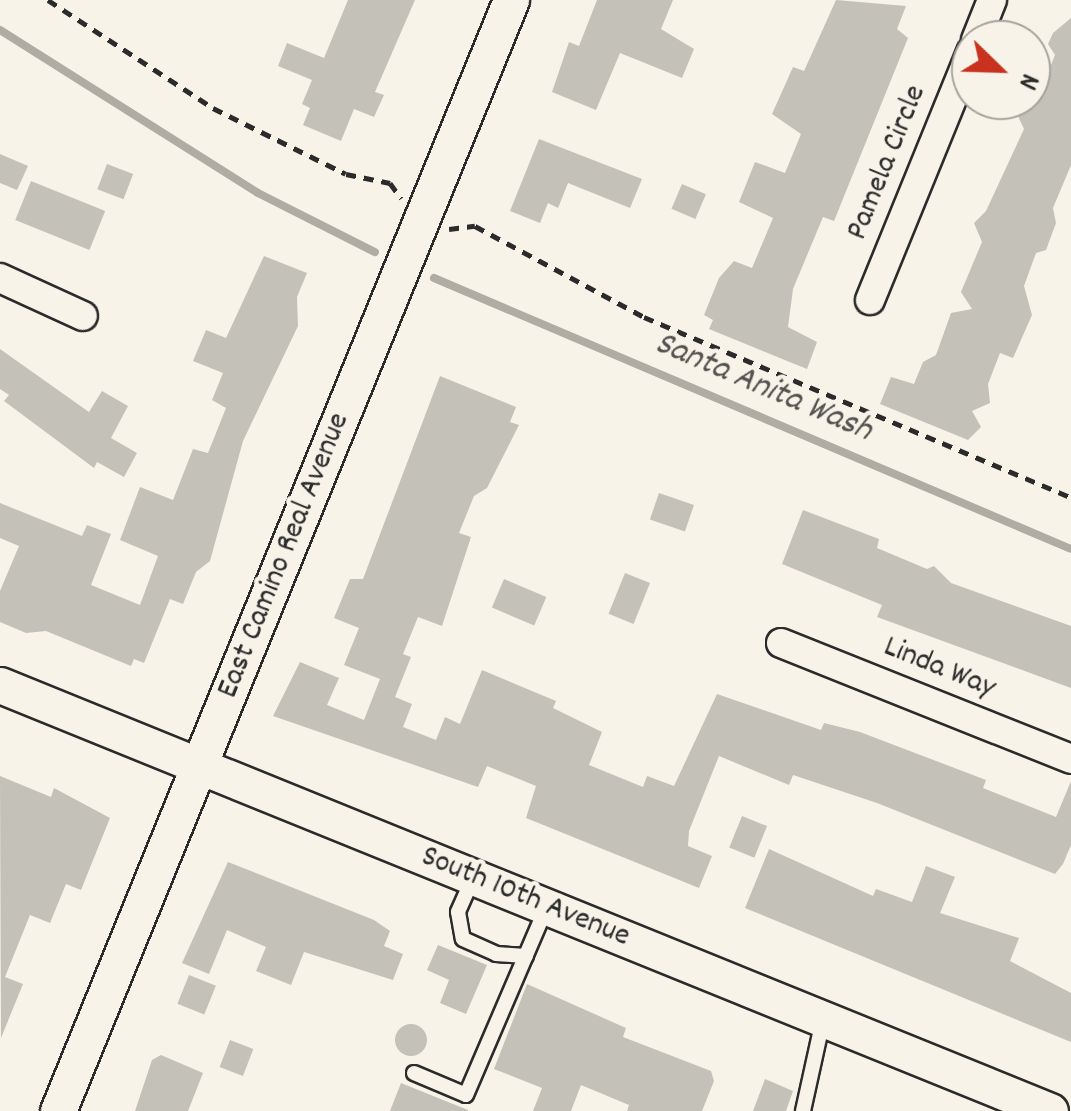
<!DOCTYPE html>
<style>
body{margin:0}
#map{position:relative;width:1071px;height:1111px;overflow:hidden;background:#f7f3e8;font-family:Dekko,sans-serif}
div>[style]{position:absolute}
.stream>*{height:8px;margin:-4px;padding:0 4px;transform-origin:4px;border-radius:4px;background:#afaca4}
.building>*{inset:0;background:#c4c1b9;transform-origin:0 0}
.round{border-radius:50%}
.path>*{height:5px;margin-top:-2.5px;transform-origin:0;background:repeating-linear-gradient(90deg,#2b2b2b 0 10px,transparent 0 18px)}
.roads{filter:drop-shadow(2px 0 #2b2b2b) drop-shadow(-2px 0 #2b2b2b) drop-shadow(0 2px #2b2b2b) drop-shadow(0 -2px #2b2b2b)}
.service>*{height:14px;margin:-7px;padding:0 7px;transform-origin:7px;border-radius:7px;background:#f7f3e8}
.minor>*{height:28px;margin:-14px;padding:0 14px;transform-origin:14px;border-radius:14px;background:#f7f3e8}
.tertiary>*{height:35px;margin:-17.5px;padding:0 17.5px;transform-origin:17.5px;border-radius:17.5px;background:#f7f3e8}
span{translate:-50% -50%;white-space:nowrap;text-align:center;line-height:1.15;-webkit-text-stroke:9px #f7f3e8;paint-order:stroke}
.street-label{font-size:32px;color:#2b2b2b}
.water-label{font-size:35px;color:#53524f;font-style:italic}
.north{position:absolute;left:951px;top:20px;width:100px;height:100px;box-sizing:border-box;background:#f7f3e8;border:2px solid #a5a39c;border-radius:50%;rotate:113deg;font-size:28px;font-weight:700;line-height:40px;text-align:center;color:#2b2b2b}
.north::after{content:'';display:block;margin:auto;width:35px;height:45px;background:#c8321e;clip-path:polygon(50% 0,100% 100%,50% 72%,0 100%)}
</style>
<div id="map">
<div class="stream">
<i style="left:0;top:30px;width:305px;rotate:32.3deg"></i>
<i style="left:258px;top:193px;width:131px;rotate:26.8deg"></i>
<i style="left:434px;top:278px;width:692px;rotate:23.05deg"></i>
</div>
<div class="building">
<i style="clip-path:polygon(348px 0,415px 0,375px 92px,384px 95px,374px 117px,354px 109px,341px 141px,303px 125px,310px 108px,302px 104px,312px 80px,278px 66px,287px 43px,324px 58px)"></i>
<i style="clip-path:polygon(597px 0,673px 0,661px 29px,694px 49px,682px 78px,620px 53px,596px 110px,552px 92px,569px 42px,579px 46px)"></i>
<i style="clip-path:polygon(836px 0,906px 6px,897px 29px,908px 38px,834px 221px,823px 217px,793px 289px,788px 327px,817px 342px,807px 369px,709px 329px,713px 320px,704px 315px,719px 278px,734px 261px,752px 268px,773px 218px,739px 202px,755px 162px,785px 173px,801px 134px,772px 114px,793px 67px,804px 71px)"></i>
<i style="clip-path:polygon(1071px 18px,1071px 165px,1053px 208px,1056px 223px,1046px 250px,1036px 253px,1024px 286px,1032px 315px,1013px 358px,1000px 353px,988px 384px,990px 403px,972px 411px,981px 427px,968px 440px,880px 404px,891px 377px,914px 384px,923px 362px,936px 355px,951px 313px,972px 309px,961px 292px,982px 242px,974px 223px,986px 211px,1024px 129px,1017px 114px,1042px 87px,1055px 55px,1048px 44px,1053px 33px)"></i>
<i style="clip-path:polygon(539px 139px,642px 179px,630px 208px,568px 183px,558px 208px,548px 203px,540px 223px,510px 211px)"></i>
<i style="clip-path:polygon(0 154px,28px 166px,17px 190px,0 183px)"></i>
<i style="left:107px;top:164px;width:28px;height:27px;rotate:21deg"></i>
<i style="left:31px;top:181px;width:80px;height:42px;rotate:22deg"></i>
<i style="left:682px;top:184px;width:26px;height:27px;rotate:23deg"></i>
<i style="clip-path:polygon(264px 256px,307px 273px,297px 297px,298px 326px,243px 441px,210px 561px,196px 572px,183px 604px,170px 599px,144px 663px,134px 659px,131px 666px,46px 631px,26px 633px,0 622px,0 591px,19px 546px,0 538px,0 503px,82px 536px,87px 525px,111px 534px,91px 585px,140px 605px,158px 556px,120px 540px,140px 487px,173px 500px,193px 449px,208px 453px,226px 408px,212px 400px,223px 373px,193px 361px,206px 330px,226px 338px)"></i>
<i style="clip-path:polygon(0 349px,89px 412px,102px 391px,128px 406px,111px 438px,137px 453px,124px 477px,97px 462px,94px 468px,4px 401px,9px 395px,0 389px)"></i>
<i style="clip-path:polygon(440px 376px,516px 407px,510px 422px,519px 425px,487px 488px,474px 496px,459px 533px,471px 537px,442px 626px,418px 617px,403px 654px,411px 657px,395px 697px,412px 704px,403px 727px,436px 740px,445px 717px,460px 724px,482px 670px,556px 701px,553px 708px,602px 732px,589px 765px,643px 787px,647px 776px,674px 786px,717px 694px,821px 730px,824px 723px,860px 732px,986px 780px,983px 788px,1056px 817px,1071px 781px,1071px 845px,1063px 864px,1055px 874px,877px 803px,793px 775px,789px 785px,719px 756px,689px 831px,688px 846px,712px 856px,699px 888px,526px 818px,536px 786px,487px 766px,478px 787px,273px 716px,300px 662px,339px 678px,327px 705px,364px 720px,380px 679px,344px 665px,359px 628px,334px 618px,350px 579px,363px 579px)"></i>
<i style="left:659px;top:493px;width:37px;height:28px;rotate:19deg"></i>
<i style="clip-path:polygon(803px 510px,879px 539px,877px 548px,927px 569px,934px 566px,951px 583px,1071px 626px,1071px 688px,877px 617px,882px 605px,782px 564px)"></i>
<i style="left:625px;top:573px;width:27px;height:44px;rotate:22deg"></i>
<i style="left:504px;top:579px;width:46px;height:31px;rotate:23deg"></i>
<i style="clip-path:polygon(0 776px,51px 797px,54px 788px,110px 818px,81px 890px,66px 884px,50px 923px,30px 915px,5px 977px,23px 984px,1px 1038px)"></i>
<i style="left:742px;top:816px;width:27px;height:34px;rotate:22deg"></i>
<i style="clip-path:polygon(769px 849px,873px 896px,876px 889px,912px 902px,926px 866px,955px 877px,940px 913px,1019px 938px,1010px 961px,1071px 993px,1071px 1042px,745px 908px)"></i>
<i style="clip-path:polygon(228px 862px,374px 920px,390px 931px,384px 946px,403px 954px,393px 980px,304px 952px,291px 985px,256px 971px,266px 947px,227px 930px,209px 974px,182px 963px)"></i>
<i style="clip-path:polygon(438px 945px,487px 965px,466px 1014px,440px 1003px,449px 980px,427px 970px)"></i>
<i style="left:189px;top:975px;width:29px;height:31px;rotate:22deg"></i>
<i style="clip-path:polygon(527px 984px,626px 1028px,623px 1037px,711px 1071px,714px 1081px,702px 1111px,627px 1111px,629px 1105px,581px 1085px,571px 1111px,533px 1111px,542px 1088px,494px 1069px)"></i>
<i class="round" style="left:395px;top:1024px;width:32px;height:32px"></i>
<i style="left:230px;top:1040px;width:25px;height:29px;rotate:21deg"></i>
<i style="clip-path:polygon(161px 1055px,203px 1073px,188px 1111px,135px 1111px,152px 1060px)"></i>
<i style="clip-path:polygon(765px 1079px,793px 1091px,786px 1111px,753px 1111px)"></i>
<i style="clip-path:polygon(401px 1083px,468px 1110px,468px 1111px,390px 1111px)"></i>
</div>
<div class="path">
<i style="left:48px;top:0;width:197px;rotate:33.2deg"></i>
<i style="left:213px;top:108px;width:148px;rotate:26.4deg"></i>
<i style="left:346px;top:174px;width:45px;rotate:11.6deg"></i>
<i style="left:390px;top:183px;width:19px;rotate:54deg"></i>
<i style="left:449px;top:229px;width:26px;rotate:-7deg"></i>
<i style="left:475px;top:226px;width:192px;rotate:28.3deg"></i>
<i style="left:644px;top:317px;width:463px;rotate:22.9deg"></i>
</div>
<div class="roads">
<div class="service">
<i style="left:473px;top:878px;width:37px;rotate:114deg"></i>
<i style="left:458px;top:912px;width:27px;rotate:80deg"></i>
<i style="left:463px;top:939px;width:36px;rotate:24deg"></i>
<i style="left:496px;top:954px;width:30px;rotate:4deg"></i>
<i style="left:414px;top:1073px;width:56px;rotate:22.9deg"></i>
<i style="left:466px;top:1095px;width:203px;rotate:-66.8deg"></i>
<i style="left:803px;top:1111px;width:93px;rotate:-77.6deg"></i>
</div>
<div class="minor">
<i style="left:976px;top:40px;width:43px;rotate:-68.2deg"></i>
<i style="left:0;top:278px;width:91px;rotate:24.6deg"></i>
<i style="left:870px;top:300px;width:268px;rotate:-67.8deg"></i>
<i style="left:781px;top:643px;width:312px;rotate:21.8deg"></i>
</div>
<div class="tertiary">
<i style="left:0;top:685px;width:1133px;rotate:22.08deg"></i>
<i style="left:58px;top:1111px;width:1200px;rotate:-67.82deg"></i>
</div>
</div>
<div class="street-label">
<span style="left:888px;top:163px;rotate:-68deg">Pamela Circle</span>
<span style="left:285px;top:556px;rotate:-68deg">East Camino Real Avenue</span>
<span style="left:939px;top:669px;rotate:22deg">Linda Way</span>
<span style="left:525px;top:898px;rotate:22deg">South 10th Avenue</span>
</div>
<div class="water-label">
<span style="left:763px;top:388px;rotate:23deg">Santa Anita Wash</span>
</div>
<div class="north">N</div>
</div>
